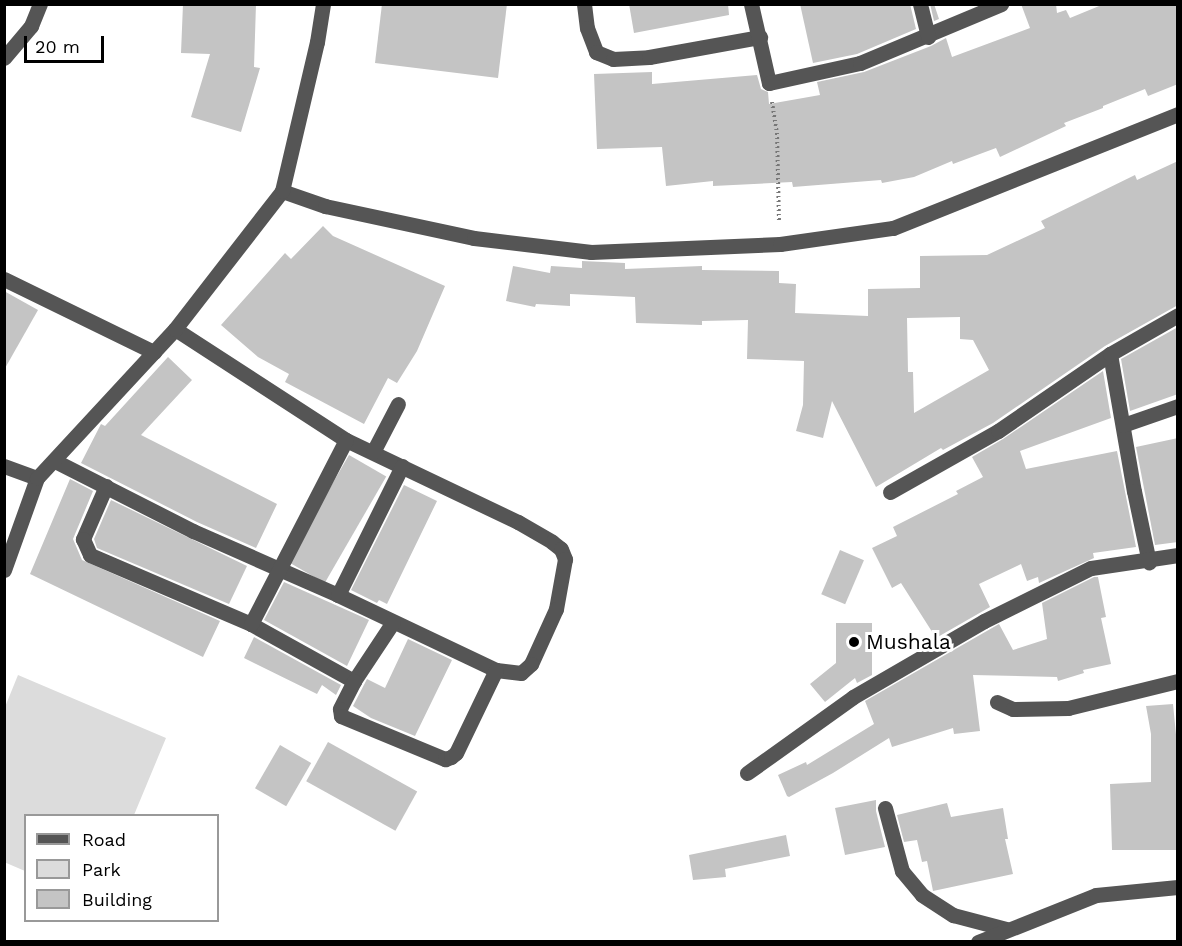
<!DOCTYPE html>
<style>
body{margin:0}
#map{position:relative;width:1182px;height:946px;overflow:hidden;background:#fff;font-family:"Work Sans",sans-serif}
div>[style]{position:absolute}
.green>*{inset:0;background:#dcdcdc}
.building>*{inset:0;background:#c4c4c4;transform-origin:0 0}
.path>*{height:4px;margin-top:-2px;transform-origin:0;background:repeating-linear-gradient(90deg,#777 0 1.5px,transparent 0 4.5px)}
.minor>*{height:15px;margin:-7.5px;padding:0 7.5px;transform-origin:7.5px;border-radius:7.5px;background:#555}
.dots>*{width:16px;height:16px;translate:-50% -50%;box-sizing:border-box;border:3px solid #fff;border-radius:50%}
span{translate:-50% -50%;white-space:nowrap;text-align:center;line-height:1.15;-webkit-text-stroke:6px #fff;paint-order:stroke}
.poi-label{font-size:21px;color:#000}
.left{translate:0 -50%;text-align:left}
.frame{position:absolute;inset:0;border:6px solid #000;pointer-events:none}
.legend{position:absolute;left:24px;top:814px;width:195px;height:108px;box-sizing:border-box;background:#fff;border:2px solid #999;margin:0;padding:8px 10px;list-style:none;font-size:18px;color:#000}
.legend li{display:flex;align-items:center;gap:12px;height:30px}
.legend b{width:30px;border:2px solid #999}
.scale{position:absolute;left:24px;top:36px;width:80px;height:27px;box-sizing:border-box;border:3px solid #000;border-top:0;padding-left:8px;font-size:18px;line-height:21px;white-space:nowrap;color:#000;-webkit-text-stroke:4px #fff;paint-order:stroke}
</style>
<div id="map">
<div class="green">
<i style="clip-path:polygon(18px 675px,166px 738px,134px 815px,26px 816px,25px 871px,4px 862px,5px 707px)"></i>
</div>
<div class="building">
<i style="clip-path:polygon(183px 4px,256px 4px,254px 67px,260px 68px,241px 132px,191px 117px,210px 54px,181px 53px)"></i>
<i style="clip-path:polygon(382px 4px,507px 4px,498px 78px,375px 63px)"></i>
<i style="clip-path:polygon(629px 4px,728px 4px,729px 15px,634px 33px)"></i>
<i style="clip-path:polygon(800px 4px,910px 4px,916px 29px,857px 54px,813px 63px)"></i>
<i style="clip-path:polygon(930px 4px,934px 4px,939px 19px,934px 21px)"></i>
<i style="clip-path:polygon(1021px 4px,1056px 4px,1057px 13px,1066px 10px,1070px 18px,1104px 4px,1178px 4px,1178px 84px,1148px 96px,1145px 89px,1103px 106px,1103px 108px,1064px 123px,1066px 126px,1000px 157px,996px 148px,953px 164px,952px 161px,914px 177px,882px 183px,881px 180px,793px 187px,792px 182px,713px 186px,713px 181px,666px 186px,662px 147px,597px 149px,594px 74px,652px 72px,652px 84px,757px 75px,761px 89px,768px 92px,769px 104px,820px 95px,817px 82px,864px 72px,931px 46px,946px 38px,952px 57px,1030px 28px)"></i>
<i style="clip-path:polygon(evenodd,1178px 161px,1178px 305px,1105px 346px,993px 423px,943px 450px,941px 448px,876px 487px,832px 401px,823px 438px,796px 431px,803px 405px,804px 361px,747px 359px,748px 320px,702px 321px,702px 325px,636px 323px,635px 297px,570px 294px,570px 306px,536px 304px,535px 307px,506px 301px,513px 266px,550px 273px,551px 266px,582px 268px,582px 261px,625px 263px,625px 269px,702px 266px,702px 270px,779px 271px,779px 283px,796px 284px,795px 313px,868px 316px,868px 289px,920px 288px,920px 256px,987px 255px,1045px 228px,1041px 221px,1135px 175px,1137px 180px,1178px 161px,960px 317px,960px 339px,973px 340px,989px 370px,914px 413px,913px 372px,908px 372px,907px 318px,960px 317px)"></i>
<i style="clip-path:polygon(323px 226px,333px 236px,445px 286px,417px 351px,397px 383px,388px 378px,364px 424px,285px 382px,289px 374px,258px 357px,221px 325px,285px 253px,291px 259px)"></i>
<i style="clip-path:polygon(4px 291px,38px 310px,4px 370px)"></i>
<i style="clip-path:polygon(1178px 327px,1178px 394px,1130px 411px,1121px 359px)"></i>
<i style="clip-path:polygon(168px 357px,192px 380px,141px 435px,277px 504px,256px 548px,197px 522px,81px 463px,101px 424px,105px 426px)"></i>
<i style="clip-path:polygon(1103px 371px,1111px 418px,1020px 451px,1026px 469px,1117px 451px,1136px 547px,1093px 553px,1094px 558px,1039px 583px,1038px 577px,1027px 581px,1021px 564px,979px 584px,990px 607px,936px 638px,901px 583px,892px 588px,872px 548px,897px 536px,893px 527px,958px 494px,956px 491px,983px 477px,972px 457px,1003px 439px)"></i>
<i style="clip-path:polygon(1178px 438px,1178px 542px,1155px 545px,1136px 447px)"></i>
<i style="left:349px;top:455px;width:43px;height:123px;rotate:30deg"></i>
<i style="clip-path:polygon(70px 479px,93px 491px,73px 539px,82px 560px,220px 621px,203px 657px,30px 574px)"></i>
<i style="clip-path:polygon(404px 485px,437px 501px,387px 604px,379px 600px,377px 603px,351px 590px)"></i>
<i style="clip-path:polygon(111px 500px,247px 566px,229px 604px,97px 548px,94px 539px)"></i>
<i style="left:840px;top:550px;width:26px;height:48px;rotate:23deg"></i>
<i style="clip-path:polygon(1094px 577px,1098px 577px,1106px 617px,1101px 618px,1111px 664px,1083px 670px,1084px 673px,1058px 681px,1057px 677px,973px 675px,980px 731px,954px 734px,953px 728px,892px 747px,889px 738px,833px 773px,789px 797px,787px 796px,778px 775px,806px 762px,807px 765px,874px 724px,865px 701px,999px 624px,1013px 650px,1047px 639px,1042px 603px)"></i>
<i style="clip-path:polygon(284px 582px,369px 620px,347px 666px,264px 620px)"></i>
<i style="clip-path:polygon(836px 623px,872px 623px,872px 675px,857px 683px,855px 678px,825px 702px,810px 684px,836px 663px)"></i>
<i style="clip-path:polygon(254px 637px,341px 685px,336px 695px,322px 685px,317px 694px,244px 658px)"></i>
<i style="clip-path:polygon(408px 639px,452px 660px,415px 736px,371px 718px,353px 706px,367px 679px,385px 688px)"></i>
<i style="clip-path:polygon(1173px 704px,1178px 755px,1178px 850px,1112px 850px,1110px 784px,1151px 782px,1151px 734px,1146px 706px)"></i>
<i style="left:328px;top:742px;width:102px;height:45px;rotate:29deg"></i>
<i style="left:280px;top:745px;width:36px;height:50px;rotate:30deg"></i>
<i style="clip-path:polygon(876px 800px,876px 811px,885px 847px,845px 855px,835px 808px)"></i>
<i style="clip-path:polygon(947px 803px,951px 817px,1003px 808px,1008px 839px,1005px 839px,1013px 874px,933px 891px,927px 861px,922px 862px,917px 840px,904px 842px,897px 815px)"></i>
<i style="clip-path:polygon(786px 835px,790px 856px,725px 869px,726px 877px,693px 880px,689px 855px)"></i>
</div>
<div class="path">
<i style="left:772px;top:102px;width:31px;rotate:81deg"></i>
<i style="left:777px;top:133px;width:90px;rotate:88.7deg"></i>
</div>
<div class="minor">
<i style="left:584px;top:4px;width:24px;rotate:83deg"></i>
<i style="left:587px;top:28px;width:26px;rotate:69deg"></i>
<i style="left:596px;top:52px;width:18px;rotate:22deg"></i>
<i style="left:613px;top:59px;width:36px;rotate:-3deg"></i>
<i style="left:649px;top:57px;width:113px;rotate:-10.2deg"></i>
<i style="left:751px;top:4px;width:81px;rotate:77.2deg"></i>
<i style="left:769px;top:83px;width:93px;rotate:-12.4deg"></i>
<i style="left:860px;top:63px;width:153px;rotate:-22.7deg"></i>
<i style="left:920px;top:4px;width:34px;rotate:76deg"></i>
<i style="left:4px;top:58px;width:42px;rotate:-49.8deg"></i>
<i style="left:31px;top:26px;width:24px;rotate:-68deg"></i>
<i style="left:282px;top:191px;width:46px;rotate:19.2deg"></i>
<i style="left:325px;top:206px;width:152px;rotate:12.1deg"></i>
<i style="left:474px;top:238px;width:118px;rotate:6.8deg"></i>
<i style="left:591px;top:252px;width:189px;rotate:-2.4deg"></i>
<i style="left:780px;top:244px;width:114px;rotate:-8.1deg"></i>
<i style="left:893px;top:228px;width:307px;rotate:-21.8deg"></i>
<i style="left:4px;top:279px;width:167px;rotate:26deg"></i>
<i style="left:175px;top:329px;width:204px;rotate:33deg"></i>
<i style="left:346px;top:440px;width:191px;rotate:25.5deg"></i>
<i style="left:518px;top:522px;width:39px;rotate:30deg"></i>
<i style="left:552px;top:542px;width:11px;rotate:38deg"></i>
<i style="left:561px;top:549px;width:11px;rotate:68deg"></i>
<i style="left:565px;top:559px;width:51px;rotate:100.2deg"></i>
<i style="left:556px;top:609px;width:60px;rotate:114.4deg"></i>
<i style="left:531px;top:664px;width:13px;rotate:138deg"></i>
<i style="left:521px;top:673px;width:25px;rotate:-173deg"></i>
<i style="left:496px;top:670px;width:175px;rotate:-154.6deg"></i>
<i style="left:1110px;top:354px;width:139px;rotate:80.1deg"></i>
<i style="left:1134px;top:491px;width:73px;rotate:78.1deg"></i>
<i style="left:1123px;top:425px;width:58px;rotate:-19.1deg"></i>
<i style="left:373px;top:452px;width:54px;rotate:-62.5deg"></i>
<i style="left:55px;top:461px;width:155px;rotate:26.9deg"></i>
<i style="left:193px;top:531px;width:158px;rotate:23.8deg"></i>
<i style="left:338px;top:595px;width:144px;rotate:-63.6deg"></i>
<i style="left:4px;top:466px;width:35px;rotate:20deg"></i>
<i style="left:106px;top:486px;width:58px;rotate:113.5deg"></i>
<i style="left:83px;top:539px;width:17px;rotate:66deg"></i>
<i style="left:90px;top:555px;width:175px;rotate:23.2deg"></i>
<i style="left:251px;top:624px;width:118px;rotate:29deg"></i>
<i style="left:890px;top:492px;width:124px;rotate:-29.5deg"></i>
<i style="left:998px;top:431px;width:136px;rotate:-34.5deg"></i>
<i style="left:1110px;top:354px;width:78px;rotate:-29.8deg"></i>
<i style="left:4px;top:570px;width:98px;rotate:-70.3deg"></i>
<i style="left:37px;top:478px;width:203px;rotate:-47.2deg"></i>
<i style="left:175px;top:329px;width:175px;rotate:-52.2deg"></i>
<i style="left:282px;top:191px;width:153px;rotate:-76.8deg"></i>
<i style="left:317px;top:42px;width:38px;rotate:-81deg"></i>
<i style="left:393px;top:622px;width:71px;rotate:123.5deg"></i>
<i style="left:354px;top:681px;width:31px;rotate:117deg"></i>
<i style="left:340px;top:709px;width:7px;rotate:82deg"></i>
<i style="left:341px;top:716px;width:113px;rotate:22.5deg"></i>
<i style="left:445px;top:759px;width:6px;rotate:-18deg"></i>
<i style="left:451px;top:757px;width:6px;rotate:-39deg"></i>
<i style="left:456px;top:753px;width:92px;rotate:-64.3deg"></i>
<i style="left:251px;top:624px;width:207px;rotate:-62.7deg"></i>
<i style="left:997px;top:702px;width:17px;rotate:24deg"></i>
<i style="left:1013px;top:709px;width:55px;rotate:-1deg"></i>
<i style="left:1068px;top:708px;width:113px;rotate:-13.8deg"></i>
<i style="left:747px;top:773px;width:130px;rotate:-35.6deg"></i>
<i style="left:853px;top:697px;width:151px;rotate:-30.1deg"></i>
<i style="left:984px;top:621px;width:119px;rotate:-26.4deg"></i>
<i style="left:1091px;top:568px;width:88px;rotate:-8.5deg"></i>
<i style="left:885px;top:808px;width:65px;rotate:74.9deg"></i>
<i style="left:902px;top:871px;width:31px;rotate:50deg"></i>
<i style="left:922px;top:895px;width:37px;rotate:33deg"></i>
<i style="left:953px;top:915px;width:55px;rotate:14.8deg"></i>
<i style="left:978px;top:942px;width:127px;rotate:-21.7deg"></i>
<i style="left:1096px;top:895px;width:82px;rotate:-5.6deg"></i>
</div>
<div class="dots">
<i style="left:854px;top:642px;background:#000"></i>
</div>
<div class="poi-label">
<span class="left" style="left:866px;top:642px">Mushala</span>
</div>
<div class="frame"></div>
<ul class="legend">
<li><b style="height:8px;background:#555"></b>Road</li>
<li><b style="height:16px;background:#dcdcdc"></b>Park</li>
<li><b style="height:16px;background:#c4c4c4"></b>Building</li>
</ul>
<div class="scale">20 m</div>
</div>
